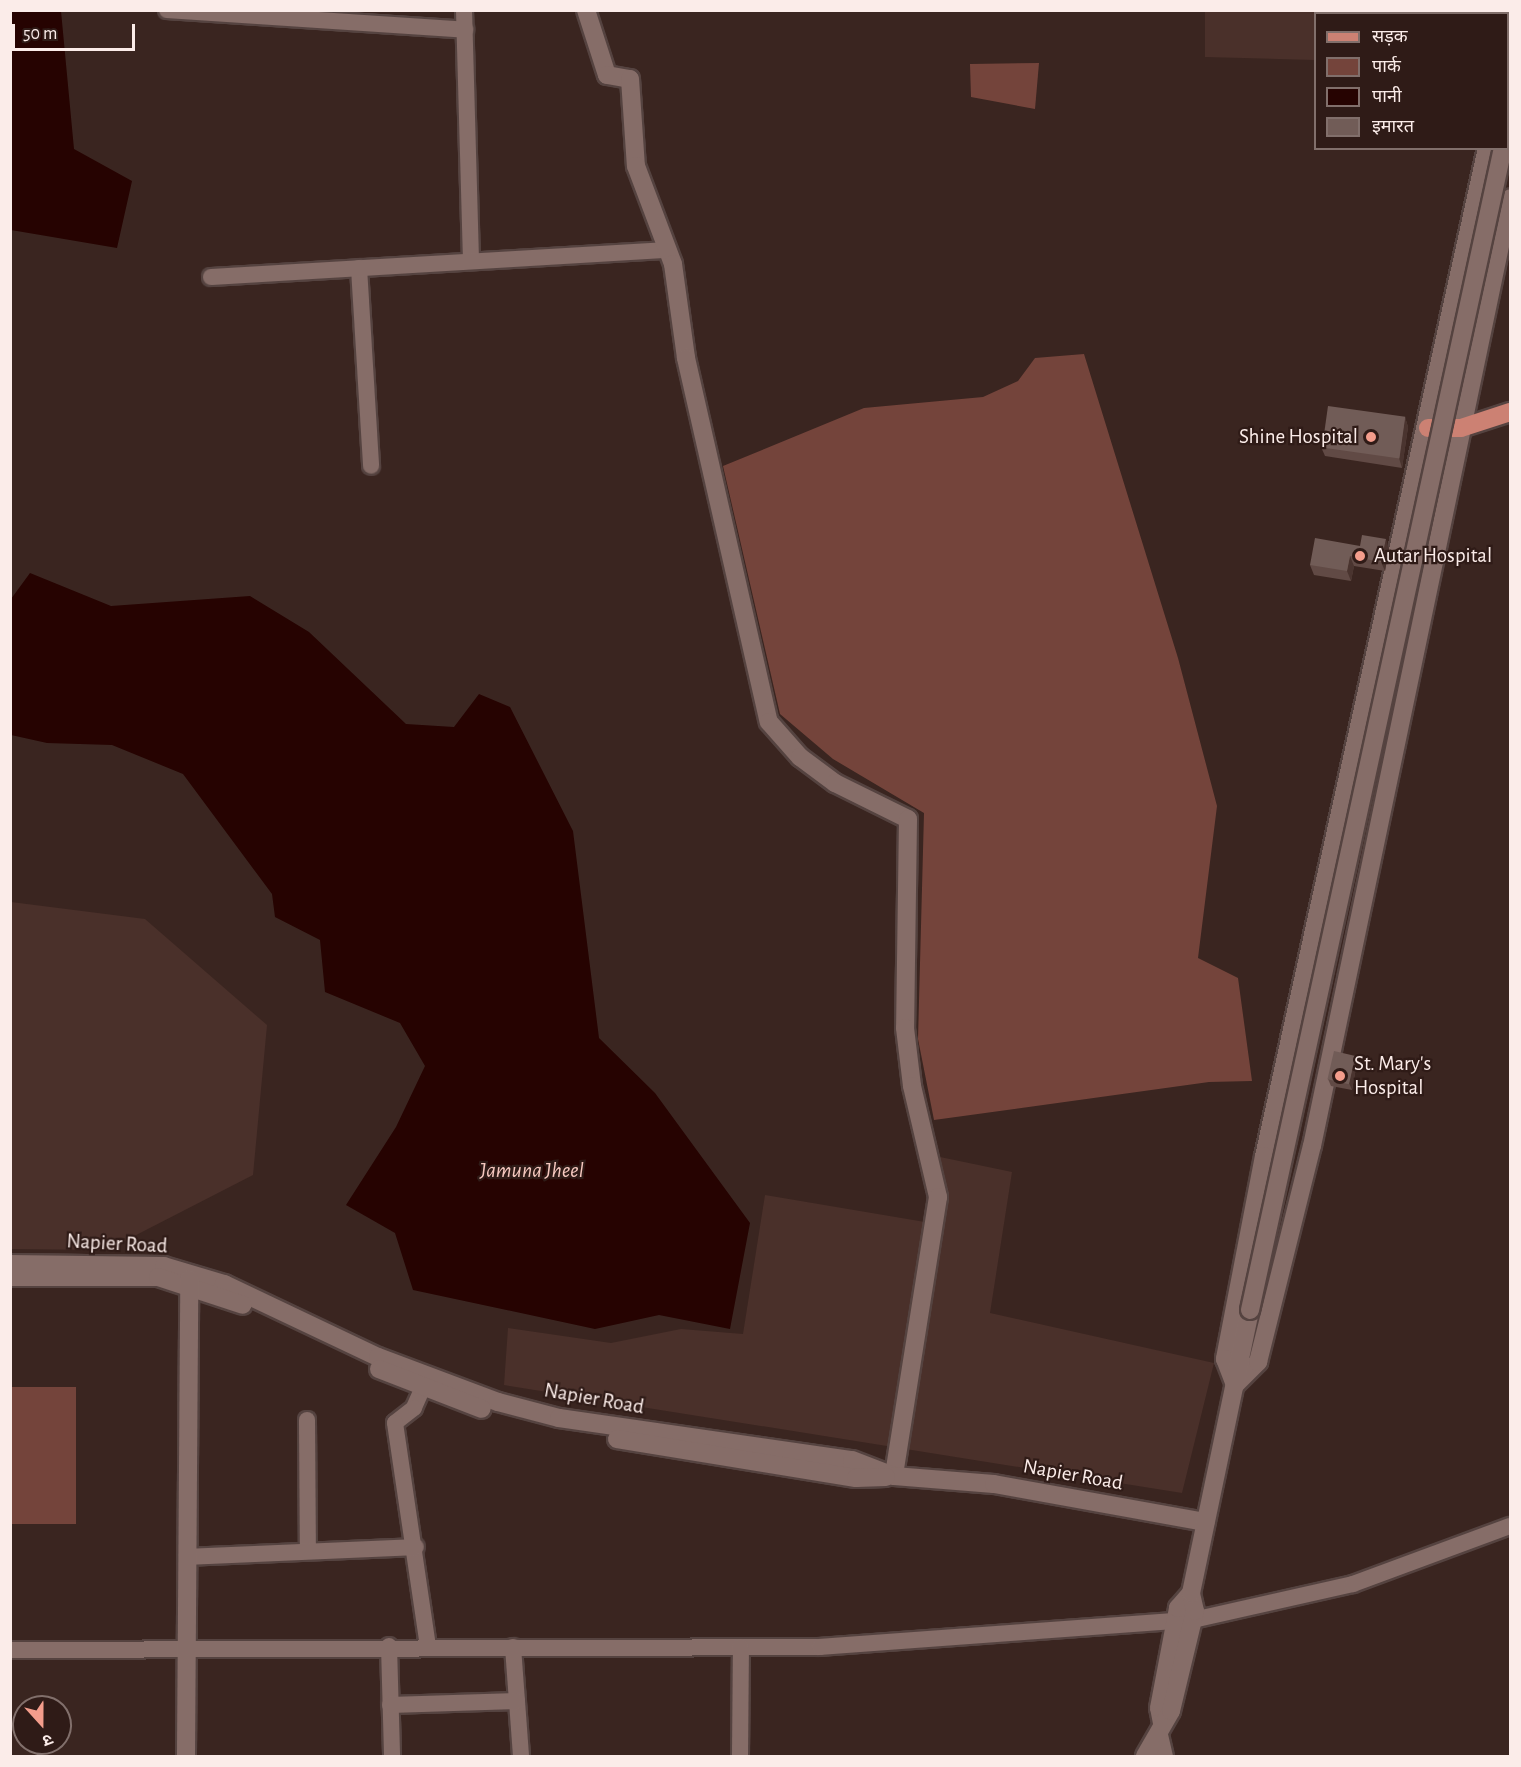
<!DOCTYPE html>
<meta charset="utf-8">
<style>
body{margin:0}
#map{position:relative;width:1521px;height:1767px;overflow:hidden;background:#3a2520;font-family:"Alegreya Sans","Noto Sans Devanagari",sans-serif}
div>[style]{position:absolute}
.built>*{inset:0;background:#4a302a}
.green>*{inset:0;background:#74443b;transform-origin:0 0}
.water>*{inset:0;background:#260301}
.roads{filter:drop-shadow(2px 0 #554340) drop-shadow(-2px 0 #554340) drop-shadow(0 2px #554340) drop-shadow(0 -2px #554340)}
.street>*{height:16px;margin:-8px;padding:0 8px;transform-origin:8px;border-radius:8px;background:#866d68}
.secondary>*{height:18px;margin:-9px;padding:0 9px;transform-origin:9px;border-radius:9px;background:#866d68}
.primary>*{height:18px;margin:-9px;padding:0 9px;transform-origin:9px;border-radius:9px;background:#cc8173}
.bridges{filter:drop-shadow(2px 0 #554340) drop-shadow(-2px 0 #554340) drop-shadow(0 2px #554340) drop-shadow(0 -2px #554340)}
.secondary-bridge>*{height:18px;margin:-9px;padding:0 9px;transform-origin:9px;border-radius:9px;background:#866d68}
.wall>*{inset:0;background:#614a45}
.shaded-wall>*{inset:0;background:#4a342f}
.building>*{inset:0;background:#715c57;transform-origin:0 0}
.dots>*{width:16px;height:16px;translate:-50% -50%;box-sizing:border-box;border:3px solid #2f1b17;border-radius:50%}
span{translate:-50% -50%;white-space:nowrap;text-align:center;line-height:1.15;-webkit-text-stroke:4.5px #2f1b17;paint-order:stroke}
.poi-label{font-size:21px;color:#fbece9}
.right{translate:-100% -50%;text-align:right}
.left{translate:0 -50%;text-align:left}
.street-label{font-size:21px;color:#fbece9}
.water-label{font-size:22px;color:#f6c8bf;font-style:italic}
.frame{position:absolute;inset:0;border:12px solid #fbece9;pointer-events:none}
.legend{position:absolute;left:1314px;top:12px;width:195px;height:138px;box-sizing:border-box;background:#2f1b17;border:2px solid #816f6b;margin:0;padding:8px 10px;list-style:none;font-size:18px;color:#fbece9}
.legend li{display:flex;align-items:center;gap:12px;height:30px}
.legend b{width:30px;border:2px solid #816f6b}
.north{position:absolute;left:12px;top:1695px;width:60px;height:60px;box-sizing:border-box;background:#2f1b17;border:2px solid #816f6b;border-radius:50%;rotate:159deg;font-size:16px;font-weight:700;line-height:24px;text-align:center;color:#fbece9}
.north::after{content:'';display:block;margin:auto;width:21px;height:27px;background:#f49d8c;clip-path:polygon(50% 0,100% 100%,50% 72%,0 100%)}
.scale{position:absolute;left:12px;top:24px;width:123px;height:27px;box-sizing:border-box;border:3px solid #fbece9;border-top:0;padding-left:8px;font-size:18px;line-height:21px;white-space:nowrap;color:#fbece9;-webkit-text-stroke:4px #2f1b17;paint-order:stroke}
</style>
<div id="map">
<div class="built">
<i style="clip-path:polygon(1205px 11px,1205px 10px,1509px 11px,1508px 17px,1316px 14px,1315px 60px,1205px 57px)"></i>
<i style="clip-path:polygon(11px 902px,145px 919px,267px 1025px,253px 1175px,107px 1250px,11px 1249px)"></i>
<i style="clip-path:polygon(940px 1157px,1012px 1172px,990px 1313px,1214px 1363px,1182px 1493px,504px 1385px,508px 1328px,611px 1343px,681px 1329px,743px 1334px,765px 1195px,925px 1222px)"></i>
</div>
<div class="green">
<i style="clip-path:polygon(1039px 63px,1035px 109px,971px 97px,970px 64px)"></i>
<i style="clip-path:polygon(1084px 354px,1178px 658px,1217px 806px,1198px 958px,1238px 978px,1252px 1081px,1209px 1082px,934px 1120px,918px 1039px,924px 813px,833px 759px,780px 714px,723px 466px,864px 408px,983px 397px,1018px 381px,1035px 358px)"></i>
<i style="left:10px;top:1387px;width:66px;height:137px"></i>
</div>
<div class="water">
<i style="clip-path:polygon(10px 11px,61px 11px,74px 149px,132px 181px,117px 248px,11px 230px)"></i>
<i style="clip-path:polygon(30px 573px,111px 606px,250px 596px,309px 632px,406px 724px,454px 727px,479px 694px,510px 707px,573px 831px,599px 1038px,655px 1093px,750px 1223px,730px 1329px,659px 1315px,595px 1329px,413px 1290px,395px 1233px,346px 1205px,396px 1127px,425px 1066px,400px 1023px,325px 992px,320px 940px,275px 917px,272px 894px,183px 774px,112px 745px,47px 743px,11px 735px,11px 599px)"></i>
</div>
<div class="roads">
<div class="street">
<i style="left:167px;top:10px;width:299px;rotate:3.8deg"></i>
<i style="left:464px;top:10px;width:251px;rotate:88.4deg"></i>
<i style="left:359px;top:268px;width:198px;rotate:86.5deg"></i>
<i style="left:211px;top:277px;width:458px;rotate:-3.4deg"></i>
<i style="left:428px;top:1376px;width:35px;rotate:114deg"></i>
<i style="left:414px;top:1408px;width:24px;rotate:142deg"></i>
<i style="left:395px;top:1423px;width:226px;rotate:81.6deg"></i>
<i style="left:307px;top:1420px;width:131px;rotate:89.6deg"></i>
<i style="left:187px;top:1557px;width:229px;rotate:-2.5deg"></i>
<i style="left:1193px;top:1620px;width:164px;rotate:-12.7deg"></i>
<i style="left:1353px;top:1584px;width:167px;rotate:-20.3deg"></i>
<i style="left:389px;top:1646px;width:110px;rotate:88.4deg"></i>
<i style="left:513px;top:1647px;width:109px;rotate:85.8deg"></i>
<i style="left:10px;top:1650px;width:810px;rotate:-0.21deg"></i>
<i style="left:820px;top:1647px;width:357px;rotate:-4.2deg"></i>
<i style="left:390px;top:1705px;width:127px;rotate:-1.8deg"></i>
<i style="left:740px;top:1756px;width:109px;rotate:-89.5deg"></i>
</div>
<div class="secondary">
<i style="left:586px;top:10px;width:68px;rotate:72.1deg"></i>
<i style="left:607px;top:75px;width:23px;rotate:10deg"></i>
<i style="left:630px;top:79px;width:87px;rotate:86.1deg"></i>
<i style="left:636px;top:166px;width:105px;rotate:69.3deg"></i>
<i style="left:673px;top:264px;width:95px;rotate:82.1deg"></i>
<i style="left:686px;top:358px;width:373px;rotate:77.2deg"></i>
<i style="left:769px;top:722px;width:47px;rotate:48.5deg"></i>
<i style="left:800px;top:757px;width:44px;rotate:36.6deg"></i>
<i style="left:835px;top:783px;width:81px;rotate:26.3deg"></i>
<i style="left:908px;top:819px;width:209px;rotate:90.8deg"></i>
<i style="left:905px;top:1028px;width:58px;rotate:83.1deg"></i>
<i style="left:912px;top:1086px;width:114px;rotate:76.8deg"></i>
<i style="left:938px;top:1197px;width:282px;rotate:99deg"></i>
<i style="left:1508px;top:48px;width:14px;rotate:-82deg"></i>
<i style="left:1508px;top:130px;width:13px;rotate:-81deg"></i>
<i style="left:1487px;top:148px;width:1032px;rotate:102.47deg"></i>
<i style="left:1264px;top:1156px;width:207px;rotate:100.9deg"></i>
<i style="left:1225px;top:1359px;width:28px;rotate:69deg"></i>
<i style="left:1235px;top:1385px;width:33px;rotate:-45deg"></i>
<i style="left:1258px;top:1362px;width:223px;rotate:-76deg"></i>
<i style="left:1312px;top:1146px;width:968px;rotate:-78.2deg"></i>
<i style="left:10px;top:1264px;width:154px;rotate:0.7deg"></i>
<i style="left:164px;top:1266px;width:63px;rotate:16.7deg"></i>
<i style="left:224px;top:1284px;width:170px;rotate:25.4deg"></i>
<i style="left:378px;top:1357px;width:128px;rotate:20.6deg"></i>
<i style="left:498px;top:1402px;width:63px;rotate:14.7deg"></i>
<i style="left:559px;top:1418px;width:296px;rotate:8.2deg"></i>
<i style="left:852px;top:1460px;width:45px;rotate:20.9deg"></i>
<i style="left:894px;top:1476px;width:100px;rotate:4.6deg"></i>
<i style="left:994px;top:1484px;width:215px;rotate:10.2deg"></i>
<i style="left:10px;top:1277px;width:148px"></i>
<i style="left:158px;top:1277px;width:89px;rotate:18.2deg"></i>
<i style="left:379px;top:1369px;width:110px;rotate:21.2deg"></i>
<i style="left:617px;top:1439px;width:242px;rotate:9.3deg"></i>
<i style="left:856px;top:1478px;width:30px;rotate:-2deg"></i>
<i style="left:1162px;top:1723px;width:15px;rotate:-101deg"></i>
<i style="left:1159px;top:1708px;width:102px;rotate:-79.2deg"></i>
<i style="left:1178px;top:1608px;width:20px;rotate:-49deg"></i>
<i style="left:1159px;top:1735px;width:22px;rotate:77deg"></i>
<i style="left:186px;top:1756px;width:477px;rotate:-89.6deg"></i>
<i style="left:1145px;top:1756px;width:52px;rotate:-60deg"></i>
<i style="left:1171px;top:1711px;width:103px;rotate:-76.5deg"></i>
<i style="left:1195px;top:1611px;width:18px;rotate:-103deg"></i>
<i style="left:1191px;top:1593px;width:289px;rotate:-78.2deg"></i>
</div>
<div class="primary">
<i style="left:1428px;top:428px;width:33px"></i>
<i style="left:1461px;top:428px;width:52px;rotate:-18.1deg"></i>
</div>
</div>
<div class="bridges">
<div class="secondary-bridge">
<i style="left:1250px;top:1310px;width:1189px;rotate:-77.72deg"></i>
</div>
</div>
<div class="wall">
<i style="clip-path:polygon(1405px 417px,1408px 427px,1402px 468px,1325px 456px,1321px 447px)"></i>
<i style="clip-path:polygon(1360px 546px,1389px 549px,1385px 571px,1354px 566px,1351px 581px,1314px 575px,1310px 565px)"></i>
<i style="clip-path:polygon(1357px 1062px,1352px 1090px,1331px 1086px,1328px 1079px)"></i>
</div>
<div class="shaded-wall">
<i style="clip-path:polygon(1405px 417px,1408px 427px,1402px 468px,1399px 458px)"></i>
<i style="clip-path:polygon(1386px 539px,1389px 549px,1385px 571px,1381px 562px)"></i>
<i style="clip-path:polygon(1350px 556px,1354px 566px,1351px 581px,1347px 571px)"></i>
<i style="clip-path:polygon(1355px 1056px,1357px 1062px,1352px 1090px,1349px 1083px)"></i>
</div>
<div class="building">
<i style="left:1328px;top:406px;width:78px;height:42px;rotate:8deg"></i>
<i style="clip-path:polygon(1362px 535px,1386px 539px,1381px 562px,1350px 556px,1347px 571px,1310px 565px,1315px 538px,1360px 546px)"></i>
<i style="left:1334px;top:1051px;width:22px;height:29px;rotate:13deg"></i>
</div>
<div class="dots">
<i style="left:1371px;top:437px;background:#f49d8c"></i>
<i style="left:1360px;top:556px;background:#f49d8c"></i>
<i style="left:1340px;top:1076px;background:#f49d8c"></i>
</div>
<div class="poi-label">
<span class="right" style="left:1358px;top:437px">Shine Hospital</span>
<span class="left" style="left:1374px;top:556px">Autar Hospital</span>
<span class="left" style="left:1354px;top:1076px">St. Mary's<br>Hospital</span>
</div>
<div class="street-label">
<span style="left:117px;top:1244px;rotate:3deg">Napier Road</span>
<span style="left:594px;top:1399px;rotate:10deg">Napier Road</span>
<span style="left:1073px;top:1475px;rotate:10deg">Napier Road</span>
</div>
<div class="water-label">
<span style="left:532px;top:1171px">Jamuna Jheel</span>
</div>
<div class="frame"></div>
<ul class="legend">
<li><b style="height:8px;background:#cc8173"></b>सड़क</li>
<li><b style="height:16px;background:#74443b"></b>पार्क</li>
<li><b style="height:16px;background:#260301"></b>पानी</li>
<li><b style="height:16px;background:#715c57"></b>इमारत</li>
</ul>
<div class="north">उ</div>
<div class="scale">50 m</div>
</div>
